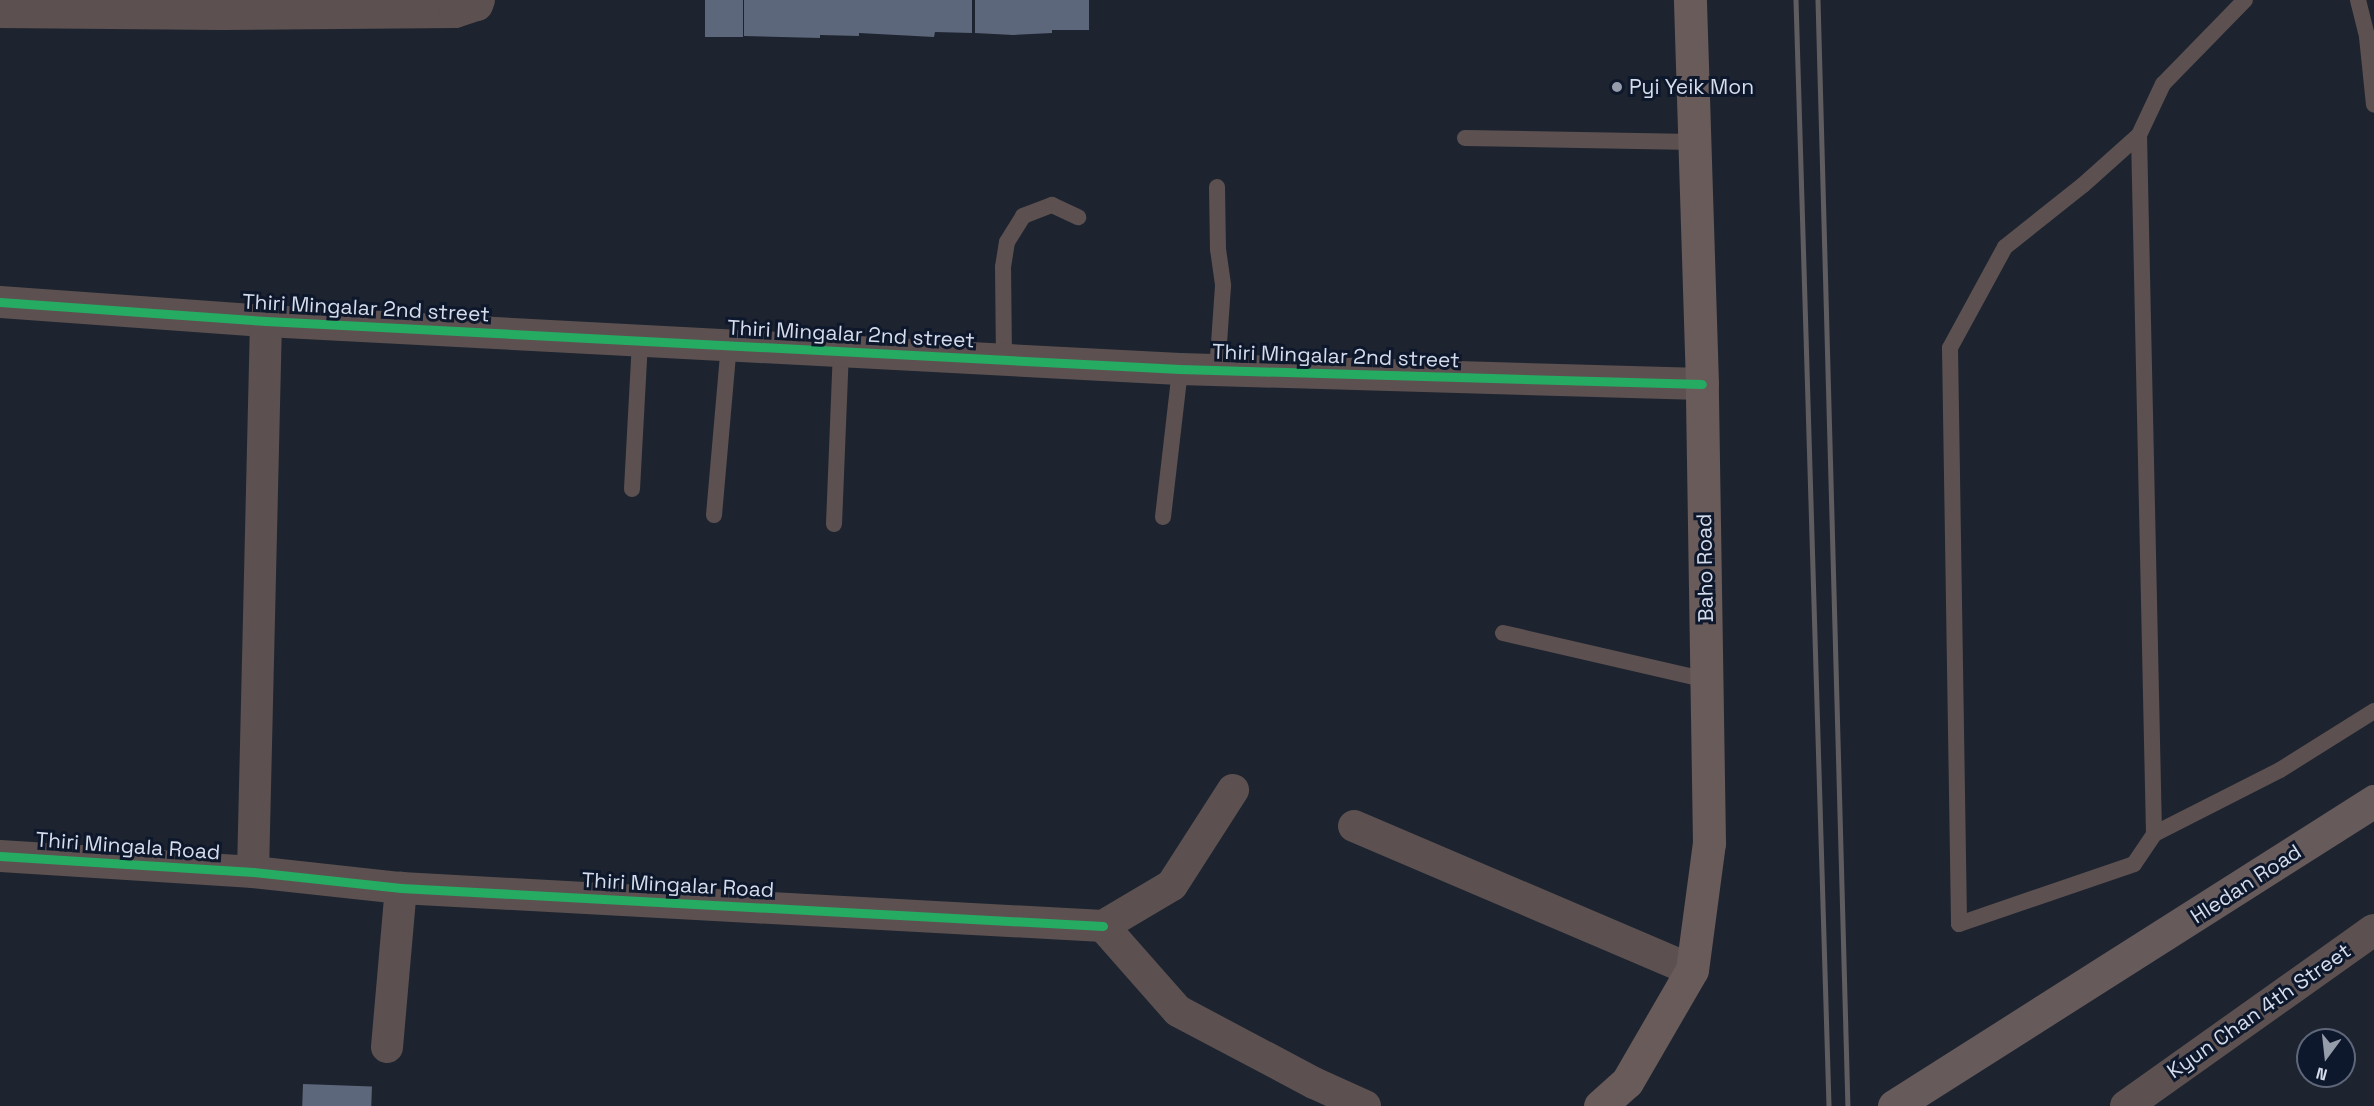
<!DOCTYPE html>
<style>
body{margin:0}
#map{position:relative;width:2374px;height:1106px;overflow:hidden;background:#1e242f;font-family:"Space Grotesk",sans-serif}
div>[style]{position:absolute}
.building>*{inset:0;background:#5c677b;transform-origin:0 0}
.service>*{height:16px;margin:-8px;padding:0 8px;transform-origin:8px;border-radius:8px;background:#5c5150}
.minor>*{height:32px;margin:-16px;padding:0 16px;transform-origin:16px;border-radius:16px;background:#5c5150}
.secondary>*{height:33px;margin:-16.5px;padding:0 16.5px;transform-origin:16.5px;border-radius:16.5px;background:#695b5a}
.primary>*{height:33px;margin:-16.5px;padding:0 16.5px;transform-origin:16.5px;border-radius:16.5px;background:#675a5a}
.rail>*{height:4.5px;margin:-2.25px;padding:0 2.25px;transform-origin:2.25px;border-radius:2.25px;background:#605d61}
.cycleway>*{height:9px;margin:-4.5px;padding:0 4.5px;transform-origin:4.5px;border-radius:4.5px;background:#26ab63}
.dots>*{width:16px;height:16px;translate:-50% -50%;box-sizing:border-box;border:3px solid #0e182c;border-radius:50%}
span{translate:-50% -50%;white-space:nowrap;text-align:center;line-height:1.15;-webkit-text-stroke:6px #0e182c;paint-order:stroke}
.poi-label{font-size:21px;color:#d5ddec}
.left{translate:0 -50%;text-align:left}
.street-label{font-size:21px;color:#d5ddec}
.north{position:absolute;left:2296px;top:1028px;width:60px;height:60px;box-sizing:border-box;background:#0e182c;border:2px solid #5e6779;border-radius:50%;rotate:195deg;font-size:16px;font-weight:700;line-height:24px;text-align:center;color:#d5ddec}
.north::after{content:'';display:block;margin:auto;width:21px;height:27px;background:#959caa;clip-path:polygon(50% 0,100% 100%,50% 72%,0 100%)}
</style>
<div id="map">
<div class="building">
<i style="left:705px;top:0;width:38px;height:37px"></i>
<i style="clip-path:polygon(744px 0,972px 0,972px 33px,935px 32px,934px 37px,859px 33px,859px 36px,820px 35px,820px 38px,744px 36px)"></i>
<i style="clip-path:polygon(975px 0,1089px 0,1089px 30px,1052px 30px,1052px 33px,1013px 35px,975px 33px)"></i>
<i style="left:303px;top:1084px;width:69px;height:22px;rotate:2deg"></i>
</div>
<div class="service">
<i style="left:2245px;top:0;width:117px;rotate:134.3deg"></i>
<i style="left:2163px;top:84px;width:56px;rotate:115.2deg"></i>
<i style="left:2139px;top:135px;width:75px;rotate:138.2deg"></i>
<i style="left:2083px;top:185px;width:100px;rotate:141.5deg"></i>
<i style="left:2005px;top:247px;width:115px;rotate:118.6deg"></i>
<i style="left:1950px;top:348px;width:576px;rotate:89.1deg"></i>
<i style="left:1959px;top:924px;width:185px;rotate:-18.9deg"></i>
<i style="left:2134px;top:864px;width:36px;rotate:-56deg"></i>
<i style="left:2154px;top:834px;width:141px;rotate:-26.9deg"></i>
<i style="left:2280px;top:770px;width:111px;rotate:-32.1deg"></i>
<i style="left:2358px;top:0;width:38px;rotate:76deg"></i>
<i style="left:2367px;top:37px;width:68px;rotate:84.1deg"></i>
<i style="left:2139px;top:135px;width:699px;rotate:88.77deg"></i>
<i style="left:1465px;top:138px;width:229px;rotate:1deg"></i>
<i style="left:1217px;top:187px;width:62px;rotate:89.1deg"></i>
<i style="left:1218px;top:249px;width:37px;rotate:82deg"></i>
<i style="left:1223px;top:286px;width:85px;rotate:94deg"></i>
<i style="left:1004px;top:360px;width:93px;rotate:-90.6deg"></i>
<i style="left:1003px;top:267px;width:25px;rotate:-81deg"></i>
<i style="left:1007px;top:242px;width:31px;rotate:-58deg"></i>
<i style="left:1023px;top:216px;width:31px;rotate:-21deg"></i>
<i style="left:1052px;top:205px;width:29px;rotate:25deg"></i>
<i style="left:632px;top:489px;width:149px;rotate:-86.9deg"></i>
<i style="left:714px;top:515px;width:171px;rotate:-85deg"></i>
<i style="left:1163px;top:517px;width:149px;rotate:-83.4deg"></i>
<i style="left:834px;top:524px;width:172px;rotate:-87.7deg"></i>
<i style="left:1503px;top:633px;width:208px;rotate:13deg"></i>
</div>
<div class="minor">
<i style="left:0;top:12px;width:222px;rotate:0.5deg"></i>
<i style="left:222px;top:14px;width:233px;rotate:-0.5deg"></i>
<i style="left:455px;top:12px;width:23px;rotate:-18deg"></i>
<i style="left:477px;top:5px;width:5px;rotate:-68deg"></i>
<i style="left:0;top:302px;width:267px;rotate:4.1deg"></i>
<i style="left:266px;top:321px;width:915px;rotate:3.01deg"></i>
<i style="left:1180px;top:369px;width:522px;rotate:1.65deg"></i>
<i style="left:1354px;top:826px;width:367px;rotate:23.1deg"></i>
<i style="left:0;top:856px;width:254px;rotate:3.6deg"></i>
<i style="left:253px;top:872px;width:149px;rotate:6.2deg"></i>
<i style="left:401px;top:888px;width:703px;rotate:3.1deg"></i>
<i style="left:253px;top:872px;width:551px;rotate:-88.65deg"></i>
<i style="left:1103px;top:926px;width:113px;rotate:48.6deg"></i>
<i style="left:1178px;top:1011px;width:154px;rotate:27.9deg"></i>
<i style="left:1314px;top:1083px;width:56px;rotate:24.3deg"></i>
<i style="left:1103px;top:926px;width:80px;rotate:-30.7deg"></i>
<i style="left:1172px;top:885px;width:113px;rotate:-57.3deg"></i>
<i style="left:387px;top:1047px;width:160px;rotate:-85deg"></i>
<i style="left:2126px;top:1106px;width:304px;rotate:-35.4deg"></i>
</div>
<div class="secondary">
<i style="left:1600px;top:1106px;width:36px;rotate:-42deg"></i>
<i style="left:1627px;top:1082px;width:129px;rotate:-59.9deg"></i>
<i style="left:1692px;top:970px;width:128px;rotate:-82.4deg"></i>
<i style="left:1709px;top:843px;width:459px;rotate:-90.9deg"></i>
<i style="left:1702px;top:384px;width:384px;rotate:-91.8deg"></i>
</div>
<div class="primary">
<i style="left:1894px;top:1106px;width:569px;rotate:-32.43deg"></i>
</div>
<div class="rail">
<i style="left:1796px;top:0;width:1106px;rotate:88.29deg"></i>
<i style="left:1818px;top:0;width:1106px;rotate:88.45deg"></i>
</div>
<div class="cycleway">
<i style="left:0;top:302px;width:267px;rotate:4.1deg"></i>
<i style="left:266px;top:321px;width:915px;rotate:3.01deg"></i>
<i style="left:1180px;top:369px;width:522px;rotate:1.65deg"></i>
<i style="left:0;top:856px;width:254px;rotate:3.6deg"></i>
<i style="left:253px;top:872px;width:149px;rotate:6.2deg"></i>
<i style="left:401px;top:888px;width:703px;rotate:3.1deg"></i>
</div>
<div class="dots">
<i style="left:1617px;top:87px;background:#959caa"></i>
</div>
<div class="poi-label">
<span class="left" style="left:1629px;top:87px">Pyi Yeik Mon</span>
</div>
<div class="street-label">
<span style="left:366px;top:308px;rotate:3deg">Thiri Mingalar 2nd street</span>
<span style="left:851px;top:334px;rotate:3deg">Thiri Mingalar 2nd street</span>
<span style="left:1336px;top:356px;rotate:2deg">Thiri Mingalar 2nd street</span>
<span style="left:1705px;top:568px;rotate:-91deg">Baho Road</span>
<span style="left:128px;top:846px;rotate:4deg">Thiri Mingala Road</span>
<span style="left:2246px;top:884px;rotate:-33deg">Hledan Road</span>
<span style="left:678px;top:885px;rotate:3deg">Thiri Mingalar Road</span>
<span style="left:2259px;top:1011px;rotate:-35deg">Kyun Chan 4th Street</span>
</div>
<div class="north">N</div>
</div>
